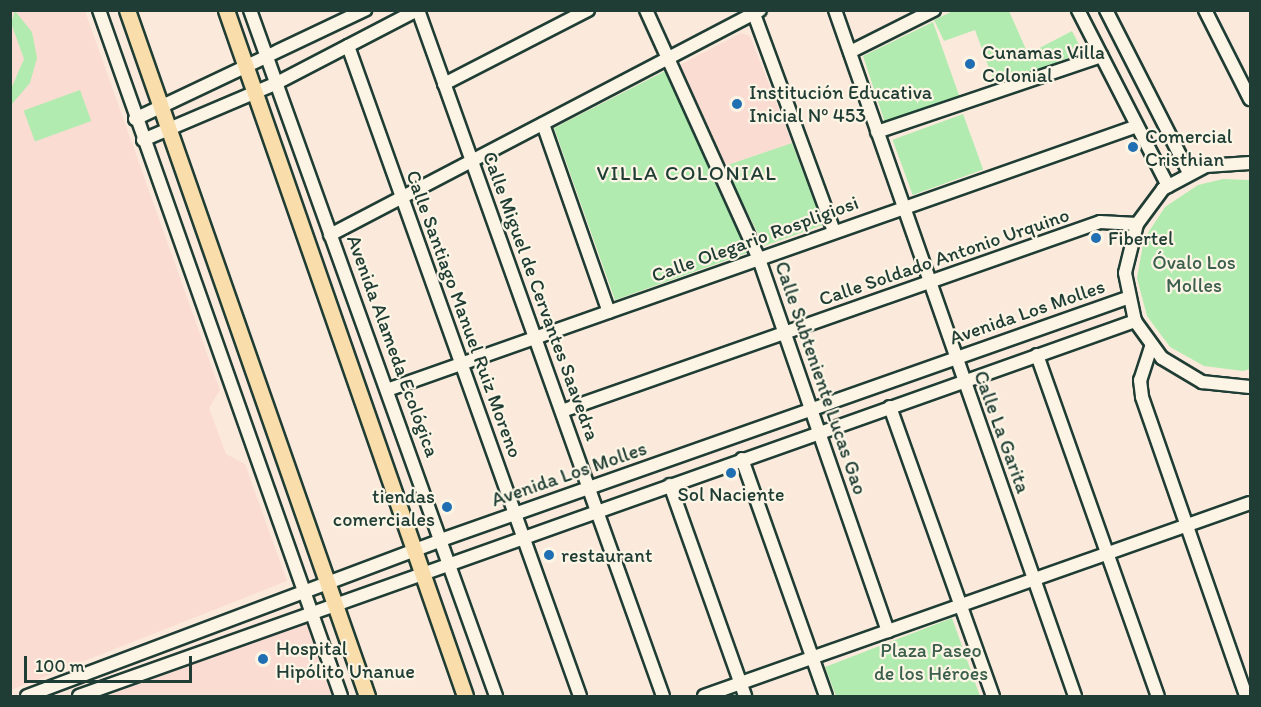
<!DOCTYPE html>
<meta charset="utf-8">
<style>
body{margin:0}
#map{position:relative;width:1261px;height:707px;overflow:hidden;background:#fbeadc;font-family:Itim,sans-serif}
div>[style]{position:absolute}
.built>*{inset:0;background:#fadcd2}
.green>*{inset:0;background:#b2ebaf;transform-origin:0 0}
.roads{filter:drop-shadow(2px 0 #1f3d34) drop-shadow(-2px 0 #1f3d34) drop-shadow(0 2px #1f3d34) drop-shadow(0 -2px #1f3d34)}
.minor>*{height:12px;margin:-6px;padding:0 6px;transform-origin:6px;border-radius:6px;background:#fcf5e5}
.major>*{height:15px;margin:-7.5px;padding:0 7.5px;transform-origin:7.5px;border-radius:7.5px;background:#f9deab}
.dots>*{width:16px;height:16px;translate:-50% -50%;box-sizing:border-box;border:3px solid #fcf5e5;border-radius:50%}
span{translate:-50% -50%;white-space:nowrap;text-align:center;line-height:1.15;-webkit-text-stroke:4.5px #fcf5e5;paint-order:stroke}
.poi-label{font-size:20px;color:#1f3d34}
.left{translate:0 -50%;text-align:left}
.right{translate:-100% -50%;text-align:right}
.street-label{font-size:20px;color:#1f3d34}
.park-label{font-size:20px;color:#3c604d}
.neighbourhood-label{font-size:21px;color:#1f3d34;letter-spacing:1.5px}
.frame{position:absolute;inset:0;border:12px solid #1f3d34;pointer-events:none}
.scale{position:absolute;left:24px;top:656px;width:168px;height:27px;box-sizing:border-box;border:3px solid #1f3d34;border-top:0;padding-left:8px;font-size:18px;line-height:21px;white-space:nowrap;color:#1f3d34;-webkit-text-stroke:4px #fcf5e5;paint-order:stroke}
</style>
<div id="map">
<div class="built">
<i style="clip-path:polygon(11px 11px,85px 11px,220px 390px,209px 408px,226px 454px,245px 464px,287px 581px,11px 690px)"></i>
<i style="clip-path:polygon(741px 33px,750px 36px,792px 143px,725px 166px,680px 65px)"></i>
<i style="clip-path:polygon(306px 622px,332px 696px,107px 696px)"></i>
</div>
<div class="green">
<i style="clip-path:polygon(15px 11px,32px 32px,37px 58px,30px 83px,11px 105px,11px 89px,24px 59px,11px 23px)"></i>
<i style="clip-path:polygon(953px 11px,1009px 11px,1028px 54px,1072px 31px,1083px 52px,996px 87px,975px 30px,944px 41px,934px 20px)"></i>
<i style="clip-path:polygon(933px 22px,960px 98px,885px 123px,863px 56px)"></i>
<i style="clip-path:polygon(665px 71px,747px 253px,615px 300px,554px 128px)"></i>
<i style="left:80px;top:90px;width:33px;height:60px;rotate:70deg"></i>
<i style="left:963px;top:114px;width:59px;height:75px;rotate:70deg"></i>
<i style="clip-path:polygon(792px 143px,823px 225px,764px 246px,725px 166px)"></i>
<i style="clip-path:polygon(1223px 179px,1250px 180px,1250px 369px,1243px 371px,1204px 366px,1170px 347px,1147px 316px,1137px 278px,1144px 239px,1165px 207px,1198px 185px)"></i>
<i style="clip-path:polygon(952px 618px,980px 696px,836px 696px,825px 667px)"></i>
</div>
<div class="roads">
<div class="minor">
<i style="left:99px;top:10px;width:727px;rotate:70.57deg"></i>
<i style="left:250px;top:10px;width:729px;rotate:70.27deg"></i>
<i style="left:418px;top:10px;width:728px;rotate:70.35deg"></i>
<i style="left:646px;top:10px;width:273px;rotate:65.6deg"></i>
<i style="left:759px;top:259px;width:394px;rotate:70.9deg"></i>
<i style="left:835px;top:10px;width:727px;rotate:70.72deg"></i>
<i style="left:1078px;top:10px;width:198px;rotate:62.9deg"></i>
<i style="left:1106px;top:10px;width:183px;rotate:63deg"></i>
<i style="left:1205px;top:10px;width:100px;rotate:63.2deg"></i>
<i style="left:754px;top:14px;width:232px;rotate:69.8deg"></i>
<i style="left:348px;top:46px;width:690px;rotate:70.36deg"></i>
<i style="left:850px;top:52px;width:94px;rotate:-26.6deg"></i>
<i style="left:444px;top:84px;width:162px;rotate:-27.2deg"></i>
<i style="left:135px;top:119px;width:255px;rotate:-25.4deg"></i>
<i style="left:543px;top:124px;width:199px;rotate:70.7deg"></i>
<i style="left:877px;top:132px;width:237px;rotate:-18.7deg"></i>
<i style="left:143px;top:140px;width:143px;rotate:-23deg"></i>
<i style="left:275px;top:84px;width:160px;rotate:-27.5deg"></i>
<i style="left:1250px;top:163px;width:44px;rotate:176.1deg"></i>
<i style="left:1206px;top:166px;width:49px;rotate:151.9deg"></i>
<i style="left:1163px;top:189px;width:44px;rotate:126.6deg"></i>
<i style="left:1137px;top:224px;width:50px;rotate:103.8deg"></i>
<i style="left:1125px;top:273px;width:49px;rotate:78.2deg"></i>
<i style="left:1135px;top:321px;width:46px;rotate:53.9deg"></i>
<i style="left:1162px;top:358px;width:47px;rotate:31deg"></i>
<i style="left:1202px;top:382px;width:48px;rotate:5.9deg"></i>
<i style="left:330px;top:235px;width:485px;rotate:-27.6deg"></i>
<i style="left:1151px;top:347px;width:35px;rotate:108deg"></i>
<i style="left:1140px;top:380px;width:17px;rotate:83deg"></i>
<i style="left:1142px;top:397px;width:317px;rotate:70.8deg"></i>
<i style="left:1037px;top:355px;width:362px;rotate:70.5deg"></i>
<i style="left:387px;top:390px;width:795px;rotate:-19.39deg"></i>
<i style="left:890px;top:407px;width:307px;rotate:70.4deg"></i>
<i style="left:562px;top:411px;width:570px;rotate:-19.36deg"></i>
<i style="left:1100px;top:222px;width:37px;rotate:3deg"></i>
<i style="left:742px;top:459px;width:251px;rotate:70.5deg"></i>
<i style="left:670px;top:485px;width:224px;rotate:70.4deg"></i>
<i style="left:27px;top:696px;width:442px;rotate:-20.6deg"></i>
<i style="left:441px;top:540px;width:727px;rotate:-19.43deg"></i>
<i style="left:79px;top:696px;width:1121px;rotate:-19.55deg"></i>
<i style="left:704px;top:696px;width:579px;rotate:-19.47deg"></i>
</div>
<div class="major">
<i style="left:127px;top:10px;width:727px;rotate:70.72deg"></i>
<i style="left:226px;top:10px;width:726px;rotate:70.79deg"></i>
</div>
</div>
<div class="dots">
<i style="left:970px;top:64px;background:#1f6fb2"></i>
<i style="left:737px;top:104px;background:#1f6fb2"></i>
<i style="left:1133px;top:147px;background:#1f6fb2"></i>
<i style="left:1096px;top:238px;background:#1f6fb2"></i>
<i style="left:731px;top:473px;background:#1f6fb2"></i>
<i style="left:447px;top:507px;background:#1f6fb2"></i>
<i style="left:549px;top:555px;background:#1f6fb2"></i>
<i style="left:263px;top:659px;background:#1f6fb2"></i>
</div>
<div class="poi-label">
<span class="left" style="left:982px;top:64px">Cunamas Villa<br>Colonial</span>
<span class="left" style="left:749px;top:104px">Institución Educativa<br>Inicial Nº 453</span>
<span class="left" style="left:1145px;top:148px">Comercial<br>Cristhian</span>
<span class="left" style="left:1108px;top:238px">Fibertel</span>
<span style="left:731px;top:494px">Sol Naciente</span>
<span class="right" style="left:435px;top:508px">tiendas<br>comerciales</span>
<span class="left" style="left:561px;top:555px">restaurant</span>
<span class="left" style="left:276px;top:660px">Hospital<br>Hipólito Unanue</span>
</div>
<div class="street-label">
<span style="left:755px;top:239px;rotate:-20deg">Calle Olegario Rospligiosi</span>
<span style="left:944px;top:257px;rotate:-19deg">Calle Soldado Antonio Urquino</span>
<span style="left:541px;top:296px;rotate:70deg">Calle Miguel de Cervantes Saavedra</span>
<span style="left:1027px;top:312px;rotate:-19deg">Avenida Los Molles</span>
<span style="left:464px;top:314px;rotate:70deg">Calle Santiago Manuel Ruiz Moreno</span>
<span style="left:393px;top:346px;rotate:70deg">Avenida Alameda Ecológica</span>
<span style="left:821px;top:378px;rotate:71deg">Calle Subteniente Lucas Gao</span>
<span style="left:1002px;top:432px;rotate:70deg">Calle La Garita</span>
<span style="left:569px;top:474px;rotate:-19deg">Avenida Los Molles</span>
</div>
<div class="park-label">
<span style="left:1194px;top:274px">Óvalo Los<br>Molles</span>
<span style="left:931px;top:662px">Plaza Paseo<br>de los Héroes</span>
</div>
<div class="neighbourhood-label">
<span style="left:687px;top:173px">VILLA COLONIAL</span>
</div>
<div class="frame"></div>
<div class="scale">100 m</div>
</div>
